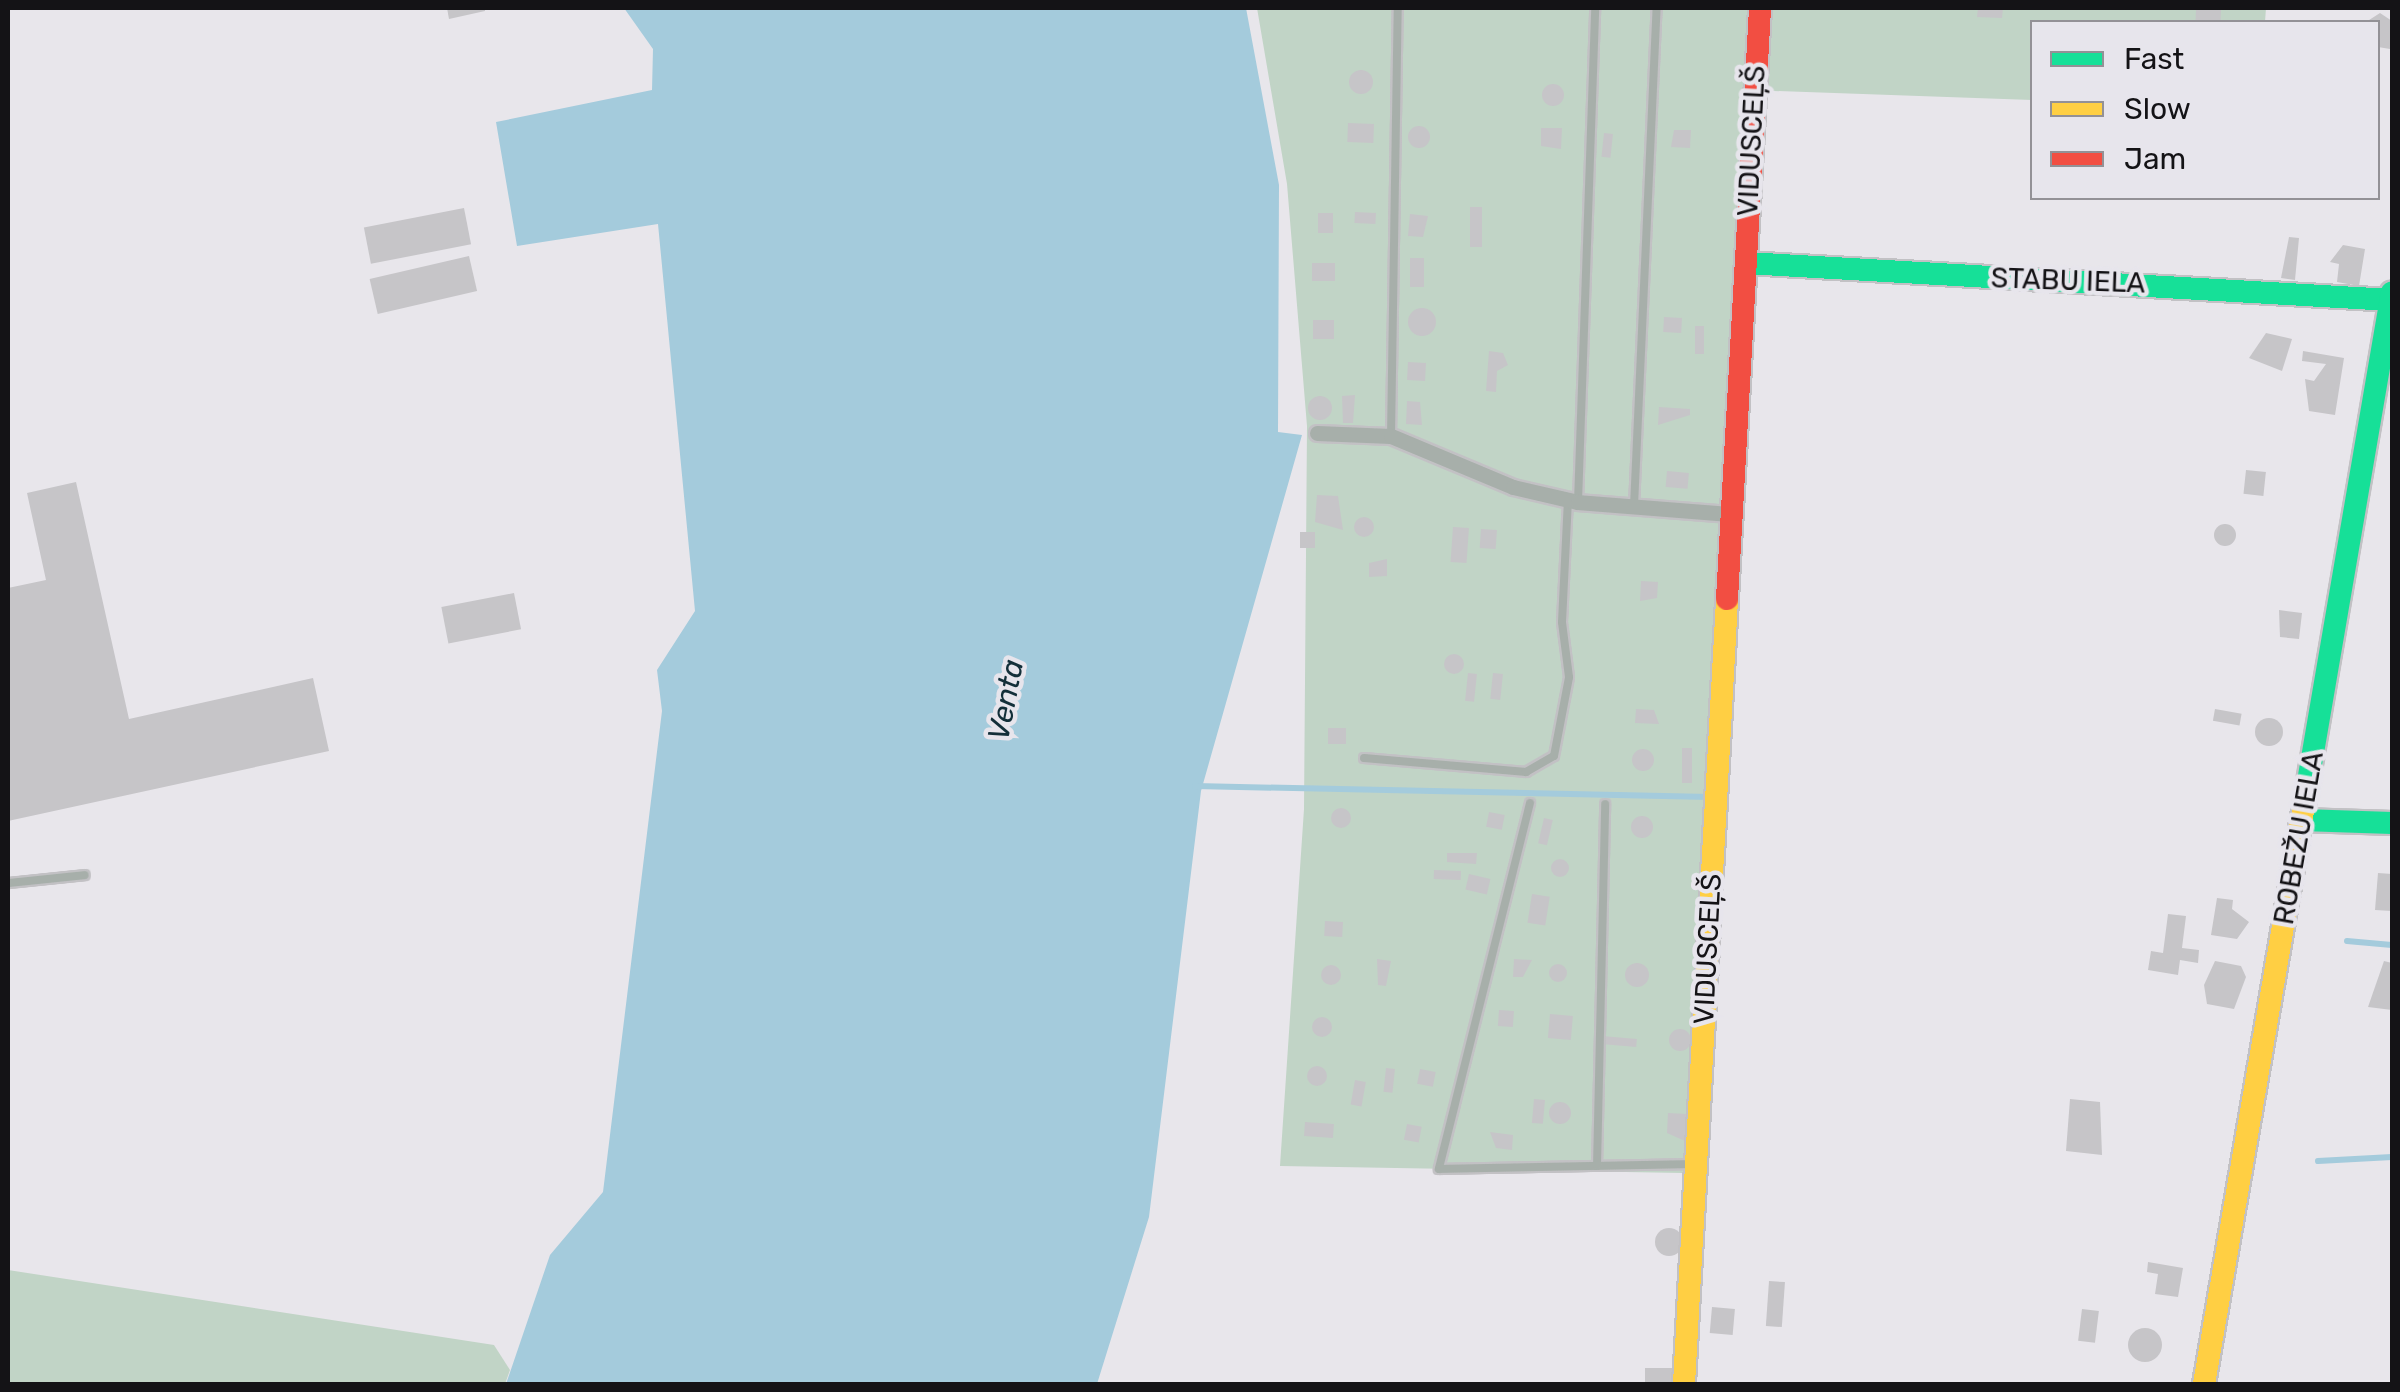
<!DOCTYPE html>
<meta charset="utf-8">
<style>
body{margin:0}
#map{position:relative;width:2400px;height:1392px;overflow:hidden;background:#e8e6eb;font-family:Rubik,sans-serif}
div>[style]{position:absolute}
.green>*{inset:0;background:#c1d4c6}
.water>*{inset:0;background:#a4cbdc}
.stream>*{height:6px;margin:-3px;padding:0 3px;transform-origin:3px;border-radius:3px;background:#a4cbdc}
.building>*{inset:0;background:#c6c5c8;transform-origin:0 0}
.round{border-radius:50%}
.roads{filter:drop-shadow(2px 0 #c2c1c4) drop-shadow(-2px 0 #c2c1c4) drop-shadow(0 2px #c2c1c4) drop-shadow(0 -2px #c2c1c4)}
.lane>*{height:8px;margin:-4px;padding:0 4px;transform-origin:4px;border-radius:4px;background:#a7afaa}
.street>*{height:15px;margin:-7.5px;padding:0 7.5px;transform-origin:7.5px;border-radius:7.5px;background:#a7afaa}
.fast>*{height:22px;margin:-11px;padding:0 11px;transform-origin:11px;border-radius:11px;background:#16e098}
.slow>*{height:22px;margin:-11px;padding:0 11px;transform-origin:11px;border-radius:11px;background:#ffcf43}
.jam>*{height:22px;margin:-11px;padding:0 11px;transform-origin:11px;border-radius:11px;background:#f24e42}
span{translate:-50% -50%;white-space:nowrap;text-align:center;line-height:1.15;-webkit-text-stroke:9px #e7e5ec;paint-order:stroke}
.street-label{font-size:28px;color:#141316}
.water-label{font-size:30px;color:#132f39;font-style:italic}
.frame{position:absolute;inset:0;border:10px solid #141316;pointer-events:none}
.legend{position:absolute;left:2030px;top:20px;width:350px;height:180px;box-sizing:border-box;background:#e7e5ec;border:2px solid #939196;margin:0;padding:12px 18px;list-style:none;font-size:30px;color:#141316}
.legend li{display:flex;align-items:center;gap:20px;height:50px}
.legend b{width:50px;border:2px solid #939196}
</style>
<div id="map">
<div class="green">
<i style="clip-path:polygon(1257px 8px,2266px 8px,2265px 22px,2032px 22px,2032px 100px,1748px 90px,1683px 1173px,1280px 1166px,1304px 809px,1307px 426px,1287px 184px)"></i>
<i style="clip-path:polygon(8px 1270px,494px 1345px,510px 1370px,505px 1384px,8px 1384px)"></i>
</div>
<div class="water">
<i style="clip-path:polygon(624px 8px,1246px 8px,1279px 185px,1278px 432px,1302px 435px,1201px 791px,1149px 1217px,1097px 1384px,506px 1384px,550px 1255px,603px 1192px,662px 711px,657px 670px,695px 611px,658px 224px,517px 246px,496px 122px,652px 90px,653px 49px)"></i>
</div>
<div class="stream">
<i style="left:1195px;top:786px;width:515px;rotate:1.22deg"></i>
<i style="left:2347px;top:941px;width:45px;rotate:5.1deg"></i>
<i style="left:2318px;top:1161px;width:74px;rotate:-3.1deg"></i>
</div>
<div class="building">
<i style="clip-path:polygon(447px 8px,485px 8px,485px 11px,449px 19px)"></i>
<i style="clip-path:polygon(1978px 8px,2003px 8px,2002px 18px,1977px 17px)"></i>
<i style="left:2196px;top:9px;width:25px;height:13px;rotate:2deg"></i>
<i style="clip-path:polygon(2380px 13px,2392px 21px,2390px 49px,2378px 47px,2378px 22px,2366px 22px)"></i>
<i class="round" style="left:1349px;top:70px;width:24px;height:24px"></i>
<i class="round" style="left:1542px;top:84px;width:22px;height:22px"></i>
<i style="left:1348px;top:123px;width:26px;height:19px;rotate:2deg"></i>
<i class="round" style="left:1408px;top:126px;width:22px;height:22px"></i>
<i style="clip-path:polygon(1541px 128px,1562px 128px,1561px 149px,1541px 146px)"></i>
<i style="clip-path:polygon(1674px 130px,1691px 130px,1690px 148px,1671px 147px)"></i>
<i style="left:1604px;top:133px;width:9px;height:24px;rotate:6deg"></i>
<i style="left:1470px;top:207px;width:12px;height:40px"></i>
<i style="left:464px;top:208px;width:37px;height:102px;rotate:79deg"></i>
<i style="left:1355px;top:212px;width:21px;height:11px;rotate:3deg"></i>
<i style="left:1318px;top:213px;width:15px;height:20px"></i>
<i style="clip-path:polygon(1410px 214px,1428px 216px,1423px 237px,1408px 236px)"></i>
<i style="clip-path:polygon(2289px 237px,2299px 238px,2295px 280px,2281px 278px)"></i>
<i style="clip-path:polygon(2343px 245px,2365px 249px,2359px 286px,2337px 282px,2339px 264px,2330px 262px)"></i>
<i style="left:469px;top:256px;width:36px;height:102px;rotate:77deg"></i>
<i style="left:1410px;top:258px;width:14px;height:29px"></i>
<i style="left:1312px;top:263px;width:23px;height:18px"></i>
<i class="round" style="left:1408px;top:308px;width:28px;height:28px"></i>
<i style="left:1664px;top:317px;width:18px;height:15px;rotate:3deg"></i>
<i style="left:1334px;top:320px;width:19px;height:21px;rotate:90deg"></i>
<i style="left:1695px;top:326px;width:9px;height:28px"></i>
<i style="clip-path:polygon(2266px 333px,2292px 339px,2282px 371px,2249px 358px)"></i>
<i style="clip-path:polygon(1489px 351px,1503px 353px,1508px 365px,1497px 371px,1496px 392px,1486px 391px)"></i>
<i style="clip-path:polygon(2303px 351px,2344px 358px,2335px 415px,2309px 411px,2305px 379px,2314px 381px,2326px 364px,2302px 361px)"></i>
<i style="left:1408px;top:362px;width:18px;height:18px;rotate:3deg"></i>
<i style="clip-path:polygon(1355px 395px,1353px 423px,1343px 423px,1342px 396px)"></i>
<i class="round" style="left:1308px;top:396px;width:24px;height:24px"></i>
<i style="clip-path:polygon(1407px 401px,1420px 402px,1422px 425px,1406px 424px)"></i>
<i style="clip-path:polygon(1659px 407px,1690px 409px,1690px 415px,1658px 425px)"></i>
<i style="left:2246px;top:470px;width:20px;height:24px;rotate:6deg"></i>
<i style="left:1667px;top:471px;width:22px;height:16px;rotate:5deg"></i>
<i style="clip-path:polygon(76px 482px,129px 719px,313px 678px,329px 751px,8px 821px,8px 588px,46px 580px,27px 493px)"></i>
<i style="clip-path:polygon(1317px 495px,1338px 496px,1343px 530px,1315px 522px)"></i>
<i class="round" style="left:1354px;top:517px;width:20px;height:20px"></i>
<i class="round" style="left:2214px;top:524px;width:22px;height:22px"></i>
<i style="left:1453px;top:527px;width:16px;height:35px;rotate:4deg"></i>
<i style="left:1481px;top:529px;width:16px;height:19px;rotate:4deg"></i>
<i style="left:1300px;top:532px;width:15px;height:16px"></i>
<i style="clip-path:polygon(1387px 559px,1387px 576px,1369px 577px,1369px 563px)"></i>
<i style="clip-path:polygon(1641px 581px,1658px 582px,1657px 598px,1640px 601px)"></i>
<i style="left:514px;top:593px;width:37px;height:74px;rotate:79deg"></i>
<i style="clip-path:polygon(2279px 610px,2302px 613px,2299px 639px,2280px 637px)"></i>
<i class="round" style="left:1444px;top:654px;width:20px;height:20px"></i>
<i style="left:1468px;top:673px;width:9px;height:28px;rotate:6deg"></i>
<i style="left:1493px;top:673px;width:10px;height:26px;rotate:6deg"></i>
<i style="clip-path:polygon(1636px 709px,1654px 710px,1659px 724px,1635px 723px)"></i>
<i style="left:2215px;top:709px;width:27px;height:12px;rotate:10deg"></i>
<i class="round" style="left:2255px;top:718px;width:28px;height:28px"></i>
<i style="left:1328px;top:728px;width:18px;height:16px"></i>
<i style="left:1682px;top:748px;width:10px;height:35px"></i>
<i class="round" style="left:1632px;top:749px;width:22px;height:22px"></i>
<i class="round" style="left:1331px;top:808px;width:20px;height:20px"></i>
<i style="left:1489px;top:812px;width:16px;height:15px;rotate:11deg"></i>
<i class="round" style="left:1631px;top:816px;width:22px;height:22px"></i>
<i style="left:1544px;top:818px;width:9px;height:26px;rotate:13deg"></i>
<i style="clip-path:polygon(1447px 853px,1477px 853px,1476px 864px,1447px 862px)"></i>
<i class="round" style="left:1551px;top:859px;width:18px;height:18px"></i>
<i style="left:1434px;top:870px;width:27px;height:9px;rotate:2deg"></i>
<i style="clip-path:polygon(2378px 873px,2392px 874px,2392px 911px,2375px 910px)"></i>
<i style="left:1469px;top:874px;width:22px;height:16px;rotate:13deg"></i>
<i style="left:1532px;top:894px;width:18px;height:29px;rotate:9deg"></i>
<i style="clip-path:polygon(2217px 898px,2233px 900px,2232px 909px,2249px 922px,2237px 939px,2211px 935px)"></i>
<i style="clip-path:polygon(2168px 914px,2186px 916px,2182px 948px,2199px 950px,2198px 963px,2180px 960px,2178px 975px,2148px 970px,2151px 951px,2163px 953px)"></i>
<i style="left:1325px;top:921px;width:18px;height:15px;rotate:3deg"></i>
<i style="clip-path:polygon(1377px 959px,1391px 961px,1386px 986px,1378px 985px)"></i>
<i style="clip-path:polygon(1514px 959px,1532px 960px,1523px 977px,1513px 977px)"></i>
<i style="clip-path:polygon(2215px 961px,2241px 966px,2246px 977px,2234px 1009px,2207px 1004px,2204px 985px)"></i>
<i style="clip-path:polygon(2384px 961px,2392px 963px,2392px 1010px,2368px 1007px)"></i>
<i class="round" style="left:1625px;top:963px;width:24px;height:24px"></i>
<i class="round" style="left:1549px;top:964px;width:18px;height:18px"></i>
<i class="round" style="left:1321px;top:965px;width:20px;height:20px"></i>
<i style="left:1499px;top:1010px;width:15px;height:16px;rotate:4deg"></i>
<i style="left:1550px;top:1014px;width:23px;height:24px;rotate:5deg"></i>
<i class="round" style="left:1312px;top:1017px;width:20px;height:20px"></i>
<i class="round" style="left:1669px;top:1029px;width:22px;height:22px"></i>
<i style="left:1602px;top:1036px;width:35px;height:8px;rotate:5deg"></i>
<i class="round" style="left:1307px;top:1066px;width:20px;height:20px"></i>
<i style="left:1386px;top:1068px;width:9px;height:24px;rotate:6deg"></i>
<i style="left:1420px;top:1069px;width:16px;height:15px;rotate:11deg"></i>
<i style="left:1355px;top:1080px;width:11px;height:25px;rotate:10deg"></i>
<i style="left:1534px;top:1099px;width:11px;height:24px;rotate:5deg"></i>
<i style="clip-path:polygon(2070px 1099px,2100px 1102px,2102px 1155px,2066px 1151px)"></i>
<i class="round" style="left:1549px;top:1102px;width:22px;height:22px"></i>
<i style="clip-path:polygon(1668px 1113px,1687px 1114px,1685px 1141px,1667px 1133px)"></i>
<i style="left:1305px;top:1122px;width:29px;height:14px;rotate:4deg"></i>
<i style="left:1407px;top:1124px;width:15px;height:16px;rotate:11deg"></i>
<i style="clip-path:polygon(1490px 1132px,1513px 1135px,1512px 1150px,1496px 1148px)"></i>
<i class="round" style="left:1655px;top:1228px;width:28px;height:28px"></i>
<i style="clip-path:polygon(2148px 1262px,2183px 1268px,2178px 1297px,2155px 1294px,2158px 1274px,2147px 1272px)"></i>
<i style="left:1769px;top:1281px;width:16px;height:45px;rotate:4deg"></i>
<i style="left:1712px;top:1307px;width:23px;height:26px;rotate:5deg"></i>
<i style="left:2082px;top:1309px;width:17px;height:32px;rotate:7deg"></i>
<i class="round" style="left:2128px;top:1328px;width:34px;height:34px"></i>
<i style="left:1645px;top:1368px;width:37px;height:16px"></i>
</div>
<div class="roads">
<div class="lane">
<i style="left:1391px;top:436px;width:428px;rotate:-89.1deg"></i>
<i style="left:1578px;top:502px;width:494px;rotate:-88deg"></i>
<i style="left:1634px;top:506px;width:499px;rotate:-87.4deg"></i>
<i style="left:1364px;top:758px;width:163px;rotate:4.9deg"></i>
<i style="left:1526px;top:772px;width:32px;rotate:-30deg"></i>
<i style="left:1554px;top:756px;width:80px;rotate:-79.2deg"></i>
<i style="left:1569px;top:677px;width:55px;rotate:-97.3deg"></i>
<i style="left:1562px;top:622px;width:122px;rotate:-87.2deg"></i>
<i style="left:1530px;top:803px;width:377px;rotate:104deg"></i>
<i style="left:1439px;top:1169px;width:252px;rotate:-1.1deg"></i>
<i style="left:8px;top:883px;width:77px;rotate:-5.9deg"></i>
<i style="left:1597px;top:1166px;width:362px;rotate:-88.7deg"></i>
</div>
<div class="street">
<i style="left:1317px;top:433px;width:74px;rotate:2.3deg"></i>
<i style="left:1391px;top:436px;width:132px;rotate:22.7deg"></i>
<i style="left:1513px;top:487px;width:67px;rotate:13deg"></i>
<i style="left:1578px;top:502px;width:154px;rotate:4.5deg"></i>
</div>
<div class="fast">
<i style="left:1746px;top:263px;width:646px;rotate:3.28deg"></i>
<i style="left:2304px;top:805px;width:520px;rotate:-80.27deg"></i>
<i style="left:2302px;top:820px;width:90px;rotate:1.9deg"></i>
</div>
<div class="slow">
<i style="left:1684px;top:1384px;width:786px;rotate:-86.86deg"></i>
<i style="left:2204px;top:1384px;width:588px;rotate:-80.2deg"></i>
</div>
<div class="jam">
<i style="left:1727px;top:599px;width:592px;rotate:-86.8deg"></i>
</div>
</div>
<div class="street-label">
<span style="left:1752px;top:141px;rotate:-87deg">VIDUSCEĻŠ</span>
<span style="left:2068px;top:281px;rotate:2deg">STABU IELA</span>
<span style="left:2299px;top:838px;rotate:-80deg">ROBEŽU IELA</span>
<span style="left:1708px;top:949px;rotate:-87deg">VIDUSCEĻŠ</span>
</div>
<div class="water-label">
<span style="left:1006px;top:700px;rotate:-79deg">Venta</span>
</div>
<div class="frame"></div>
<ul class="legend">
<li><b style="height:12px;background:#16e098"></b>Fast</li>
<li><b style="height:12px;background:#ffcf43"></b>Slow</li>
<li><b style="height:12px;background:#f24e42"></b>Jam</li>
</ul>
</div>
